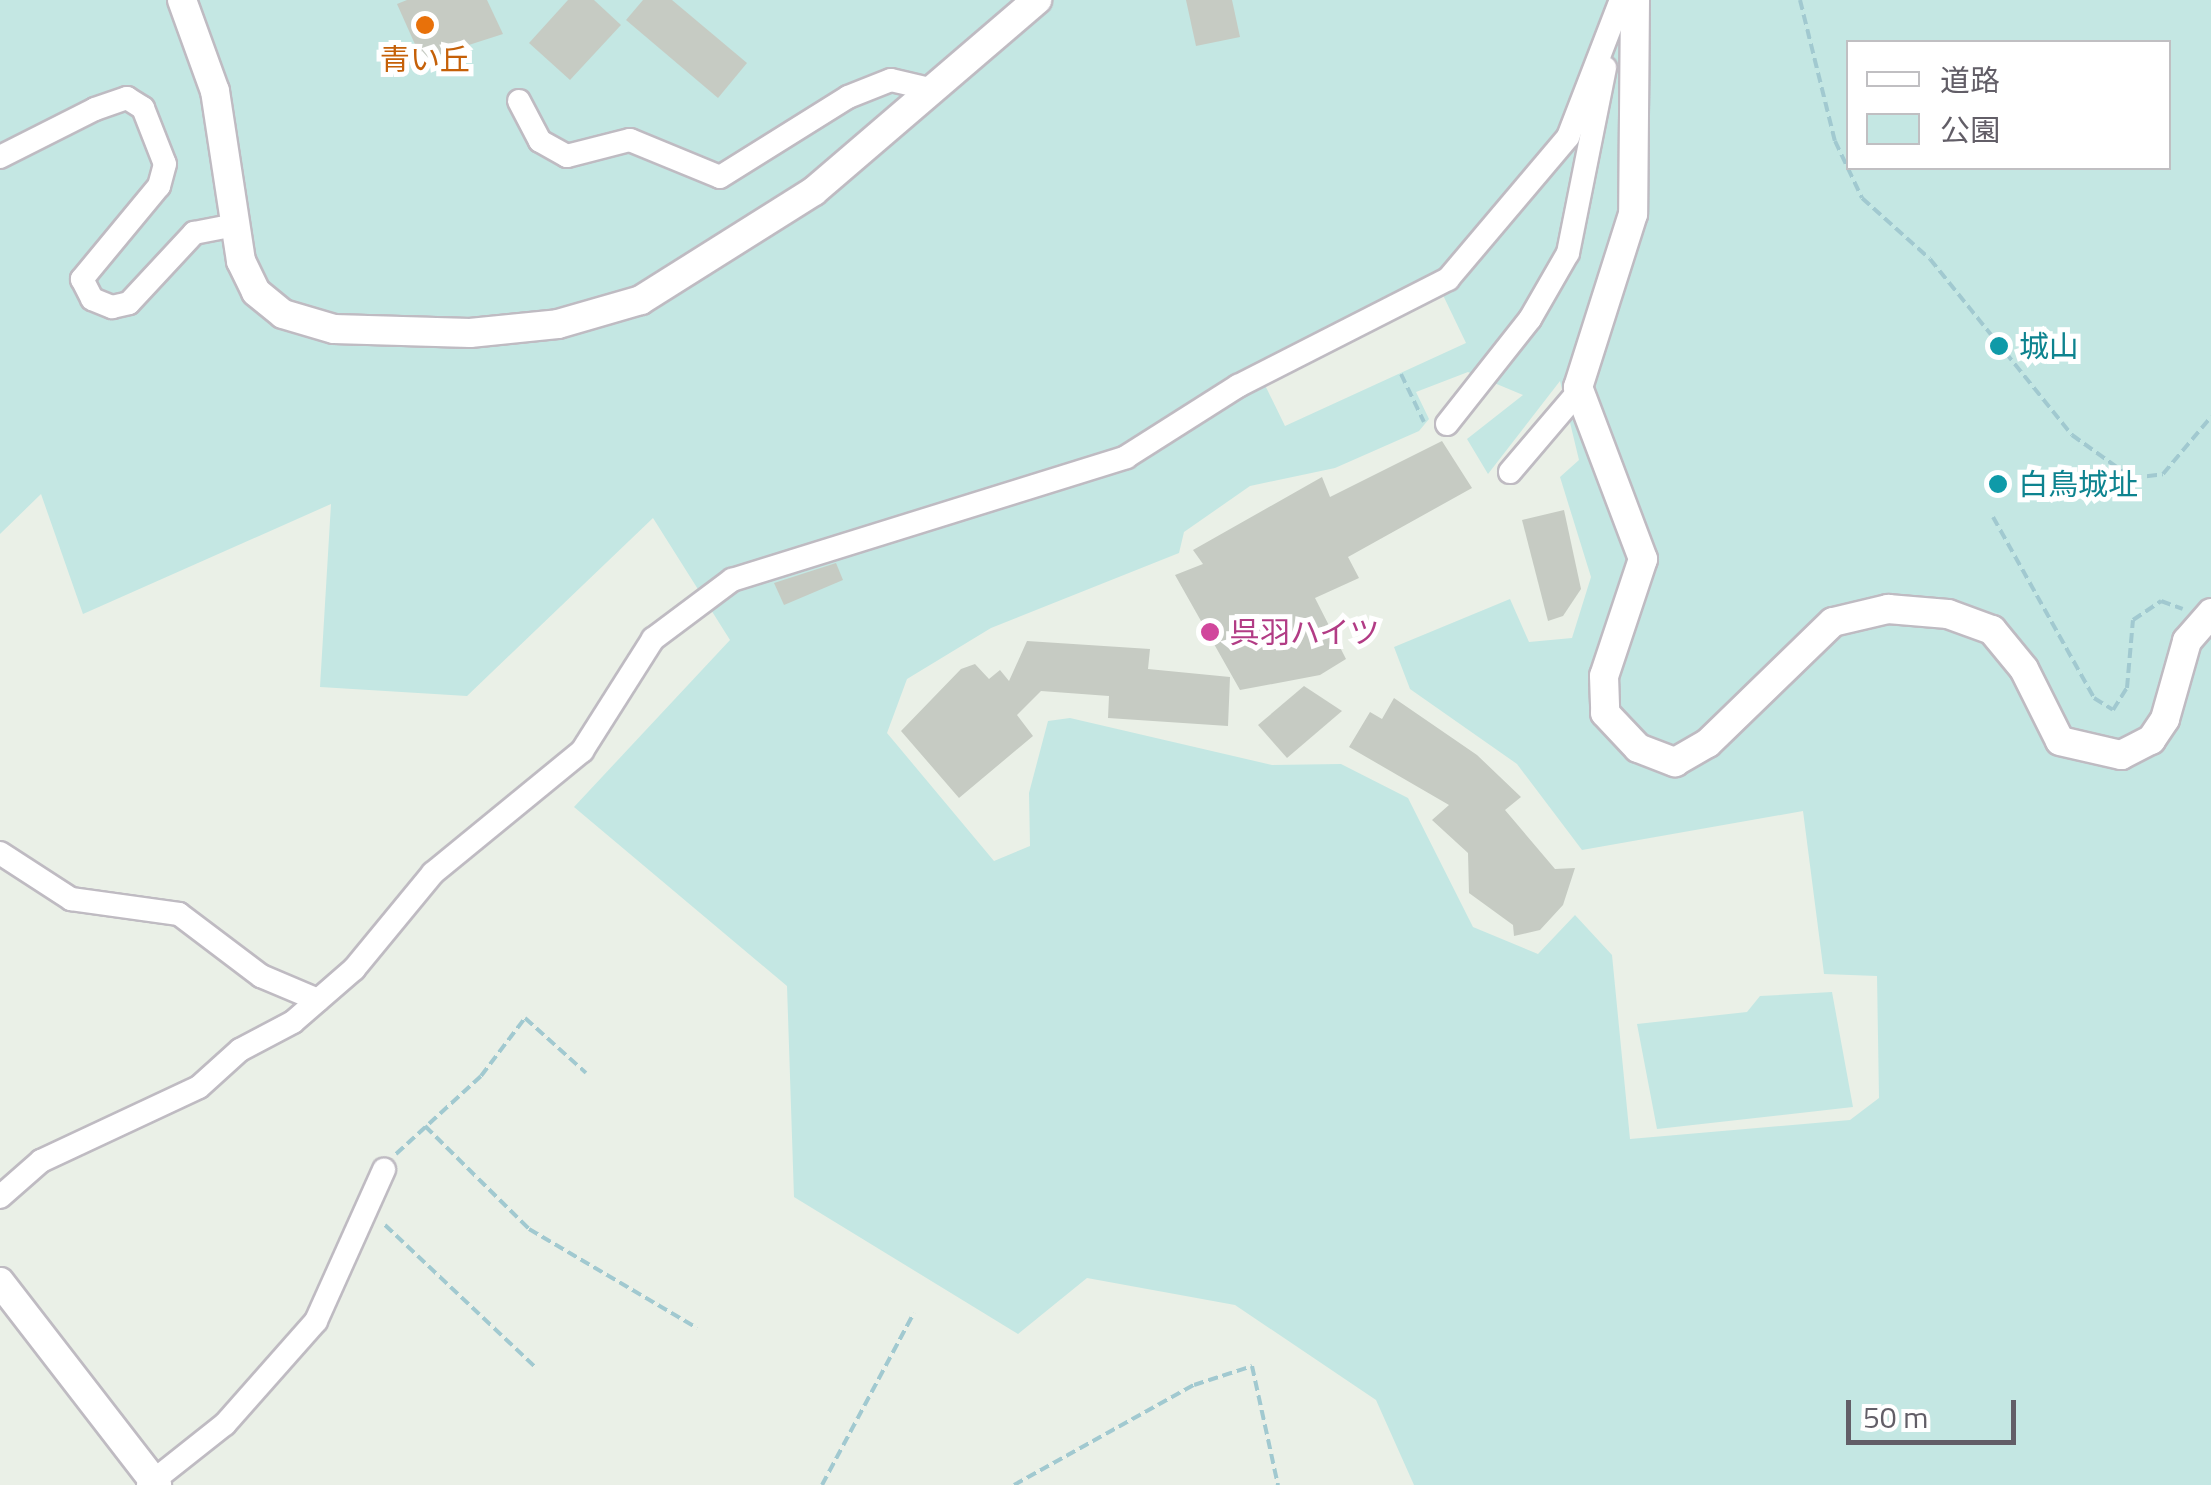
<!DOCTYPE html>
<meta charset="utf-8">
<style>
body{margin:0}
#map{position:relative;width:2211px;height:1485px;overflow:hidden;background:#eaf0e7;font-family:"Titillium Web","Noto Sans JP",sans-serif}
div>[style]{position:absolute}
.green>*{inset:0;background:#c4e7e3}
.building>*{inset:0;background:#c6cbc3}
.path>*{height:4px;margin-top:-2px;transform-origin:0;background:repeating-linear-gradient(90deg,#a1c9d0 0 10px,transparent 0 15px)}
.roads{filter:drop-shadow(2px 0 #bfbbc2) drop-shadow(-2px 0 #bfbbc2) drop-shadow(0 2px #bfbbc2) drop-shadow(0 -2px #bfbbc2)}
.minor>*{height:22px;margin:-11px;padding:0 11px;transform-origin:11px;border-radius:11px;background:#fff}
.tertiary>*{height:28px;margin:-14px;padding:0 14px;transform-origin:14px;border-radius:14px;background:#fff}
.dots>*{width:28px;height:28px;translate:-50% -50%;box-sizing:border-box;border:5px solid #fff;border-radius:50%}
span{translate:-50% -50%;white-space:nowrap;text-align:center;line-height:1.15;-webkit-text-stroke:10px #fff;paint-order:stroke}
.food-label{font-size:30px;color:#c56008}
.culture-label{font-size:30px;color:#0d838f}
.left{translate:0 -50%;text-align:left}
.hotel-label{font-size:30px;color:#b23c85}
.legend{position:absolute;left:1846px;top:40px;width:325px;height:130px;box-sizing:border-box;background:#fff;border:2px solid #c0bfc2;margin:0;padding:12px 18px;list-style:none;font-size:30px;color:#625e67}
.legend li{display:flex;align-items:center;gap:20px;height:50px}
.legend b{width:50px;border:2px solid #c0bfc2}
.scale{position:absolute;left:1846px;top:1400px;width:170px;height:45px;box-sizing:border-box;border:5px solid #625e67;border-top:0;padding-left:12px;font-size:30px;line-height:35px;white-space:nowrap;color:#625e67;-webkit-text-stroke:8px #fff;paint-order:stroke}
</style>
<div id="map">
<div class="green">
<i style="clip-path:polygon(evenodd,0 0,2211px 0,2211px 1485px,1414px 1485px,1376px 1400px,1235px 1305px,1087px 1278px,1018px 1334px,794px 1197px,787px 986px,574px 807px,730px 640px,653px 518px,467px 696px,320px 687px,331px 504px,83px 614px,41px 494px,0 534px,0 0,1848px 42px,2168px 42px,2168px 168px,1848px 168px,1848px 42px,0 0,1441px 291px,1466px 343px,1285px 426px,1263px 381px,1441px 291px,0 0,1468px 372px,1523px 395px,1467px 439px,1488px 474px,1560px 381px,1579px 460px,1560px 477px,1591px 577px,1572px 638px,1529px 642px,1510px 599px,1394px 647px,1410px 689px,1517px 764px,1582px 850px,1803px 811px,1824px 974px,1877px 976px,1879px 1098px,1850px 1120px,1630px 1139px,1612px 955px,1575px 915px,1538px 954px,1473px 927px,1408px 798px,1341px 764px,1272px 765px,1070px 718px,1048px 721px,1029px 793px,1030px 846px,994px 861px,887px 733px,907px 679px,991px 628px,1179px 553px,1184px 532px,1250px 486px,1335px 468px,1419px 431px,1429px 419px,1416px 392px,1468px 372px)"></i>
<i style="clip-path:polygon(1832px 992px,1853px 1107px,1657px 1129px,1637px 1024px,1747px 1012px,1760px 996px)"></i>
</div>
<div class="building">
<i style="clip-path:polygon(407px 0,487px 0,503px 34px,422px 60px,397px 4px)"></i>
<i style="clip-path:polygon(568px 0,594px 0,621px 25px,570px 80px,529px 43px)"></i>
<i style="clip-path:polygon(643px 0,672px 0,747px 63px,718px 98px,626px 20px)"></i>
<i style="clip-path:polygon(1186px 0,1232px 0,1240px 37px,1196px 46px)"></i>
<i style="clip-path:polygon(1442px 441px,1472px 488px,1348px 557px,1359px 578px,1315px 598px,1346px 659px,1320px 675px,1240px 690px,1175px 575px,1203px 564px,1193px 550px,1322px 477px,1330px 497px)"></i>
<i style="clip-path:polygon(1564px 510px,1581px 589px,1563px 616px,1548px 621px,1522px 520px)"></i>
<i style="clip-path:polygon(836px 563px,843px 580px,784px 605px,774px 583px)"></i>
<i style="clip-path:polygon(1027px 641px,1150px 649px,1148px 669px,1230px 677px,1228px 726px,1108px 718px,1109px 696px,1041px 691px,1017px 715px,1033px 736px,959px 798px,901px 731px,961px 669px,975px 664px,989px 679px,1000px 670px,1009px 681px)"></i>
<i style="clip-path:polygon(1304px 686px,1342px 711px,1287px 758px,1258px 725px)"></i>
<i style="clip-path:polygon(1394px 698px,1477px 755px,1521px 797px,1505px 810px,1555px 869px,1575px 868px,1563px 905px,1540px 930px,1514px 936px,1513px 925px,1469px 893px,1468px 853px,1432px 820px,1449px 805px,1349px 747px,1370px 712px,1382px 719px)"></i>
</div>
<div class="path">
<i style="left:1800px;top:0;width:145px;rotate:76.1deg"></i>
<i style="left:1835px;top:141px;width:63px;rotate:64.7deg"></i>
<i style="left:1862px;top:198px;width:91px;rotate:41.9deg"></i>
<i style="left:1930px;top:259px;width:226px;rotate:51.1deg"></i>
<i style="left:2072px;top:435px;width:74px;rotate:35.6deg"></i>
<i style="left:2132px;top:478px;width:31px;rotate:-7deg"></i>
<i style="left:2163px;top:474px;width:75px;rotate:-49.9deg"></i>
<i style="left:1401px;top:374px;width:53px;rotate:64.4deg"></i>
<i style="left:1993px;top:517px;width:207px;rotate:60.8deg"></i>
<i style="left:2094px;top:698px;width:22px;rotate:32deg"></i>
<i style="left:2113px;top:710px;width:26px;rotate:-58deg"></i>
<i style="left:2127px;top:688px;width:68px;rotate:-85deg"></i>
<i style="left:2133px;top:620px;width:34px;rotate:-34deg"></i>
<i style="left:2161px;top:601px;width:23px;rotate:20deg"></i>
<i style="left:425px;top:1126px;width:146px;rotate:44.7deg"></i>
<i style="left:529px;top:1229px;width:195px;rotate:30.5deg"></i>
<i style="left:396px;top:1154px;width:115px;rotate:-42.5deg"></i>
<i style="left:481px;top:1076px;width:73px;rotate:-52.8deg"></i>
<i style="left:525px;top:1018px;width:82px;rotate:42deg"></i>
<i style="left:385px;top:1225px;width:205px;rotate:43.4deg"></i>
<i style="left:822px;top:1485px;width:195px;rotate:-61.9deg"></i>
<i style="left:1014px;top:1485px;width:206px;rotate:-29.1deg"></i>
<i style="left:1194px;top:1385px;width:61px;rotate:-18.1deg"></i>
<i style="left:1252px;top:1366px;width:122px;rotate:77.7deg"></i>
</div>
<div class="roads">
<div class="minor">
<i style="left:519px;top:101px;width:45px;rotate:62.3deg"></i>
<i style="left:540px;top:141px;width:31px;rotate:29deg"></i>
<i style="left:567px;top:156px;width:65px;rotate:-14.3deg"></i>
<i style="left:630px;top:140px;width:97px;rotate:22.3deg"></i>
<i style="left:720px;top:177px;width:151px;rotate:-32deg"></i>
<i style="left:848px;top:97px;width:46px;rotate:-21.6deg"></i>
<i style="left:891px;top:80px;width:36px;rotate:13deg"></i>
<i style="left:0;top:157px;width:106px;rotate:-26.8deg"></i>
<i style="left:95px;top:109px;width:34px;rotate:-19deg"></i>
<i style="left:127px;top:98px;width:19px;rotate:32deg"></i>
<i style="left:143px;top:108px;width:60px;rotate:68.6deg"></i>
<i style="left:165px;top:164px;width:23px;rotate:105deg"></i>
<i style="left:159px;top:186px;width:121px;rotate:129.6deg"></i>
<i style="left:82px;top:279px;width:22px;rotate:63deg"></i>
<i style="left:92px;top:299px;width:22px;rotate:22deg"></i>
<i style="left:112px;top:307px;width:17px;rotate:-13deg"></i>
<i style="left:129px;top:303px;width:96px;rotate:-47.1deg"></i>
<i style="left:194px;top:233px;width:42px;rotate:-11deg"></i>
<i style="left:1447px;top:424px;width:134px;rotate:-51.7deg"></i>
<i style="left:1530px;top:319px;width:76px;rotate:-60.1deg"></i>
<i style="left:1568px;top:253px;width:189px;rotate:-78.7deg"></i>
<i style="left:1510px;top:472px;width:106px;rotate:-49.6deg"></i>
<i style="left:0;top:853px;width:85px;rotate:32.9deg"></i>
<i style="left:71px;top:899px;width:109px;rotate:7.9deg"></i>
<i style="left:179px;top:914px;width:103px;rotate:37.1deg"></i>
<i style="left:261px;top:976px;width:62px;rotate:22.8deg"></i>
<i style="left:0;top:1197px;width:55px;rotate:-41.3deg"></i>
<i style="left:41px;top:1161px;width:174px;rotate:-25.1deg"></i>
<i style="left:199px;top:1087px;width:55px;rotate:-42.1deg"></i>
<i style="left:240px;top:1050px;width:60px;rotate:-27.8deg"></i>
<i style="left:293px;top:1022px;width:81px;rotate:-41deg"></i>
<i style="left:354px;top:969px;width:124px;rotate:-50.5deg"></i>
<i style="left:433px;top:873px;width:193px;rotate:-39.3deg"></i>
<i style="left:582px;top:751px;width:133px;rotate:-57.6deg"></i>
<i style="left:653px;top:639px;width:99px;rotate:-36.8deg"></i>
<i style="left:732px;top:580px;width:413px;rotate:-17.3deg"></i>
<i style="left:1126px;top:457px;width:133px;rotate:-32.4deg"></i>
<i style="left:1238px;top:386px;width:236px;rotate:-27deg"></i>
<i style="left:1448px;top:279px;width:186px;rotate:-49.8deg"></i>
<i style="left:1568px;top:137px;width:147px;rotate:-68.9deg"></i>
<i style="left:148px;top:1485px;width:98px;rotate:-38.4deg"></i>
<i style="left:225px;top:1424px;width:137px;rotate:-48.5deg"></i>
<i style="left:316px;top:1321px;width:166px;rotate:-65.8deg"></i>
</div>
<div class="tertiary">
<i style="left:182px;top:0;width:97px;rotate:70.1deg"></i>
<i style="left:215px;top:91px;width:172px;rotate:81.3deg"></i>
<i style="left:241px;top:261px;width:34px;rotate:64deg"></i>
<i style="left:256px;top:292px;width:35px;rotate:39deg"></i>
<i style="left:283px;top:314px;width:53px;rotate:16.4deg"></i>
<i style="left:334px;top:329px;width:136px;rotate:1.7deg"></i>
<i style="left:470px;top:333px;width:88px;rotate:-5.8deg"></i>
<i style="left:558px;top:324px;width:86px;rotate:-16.1deg"></i>
<i style="left:641px;top:300px;width:204px;rotate:-32.2deg"></i>
<i style="left:814px;top:191px;width:294px;rotate:-40.6deg"></i>
<i style="left:1635px;top:0;width:214px;rotate:90.5deg"></i>
<i style="left:1633px;top:214px;width:182px;rotate:107.6deg"></i>
<i style="left:1578px;top:387px;width:184px;rotate:69.3deg"></i>
<i style="left:1643px;top:559px;width:123px;rotate:108.4deg"></i>
<i style="left:1604px;top:676px;width:37px;rotate:88deg"></i>
<i style="left:1605px;top:713px;width:48px;rotate:46.7deg"></i>
<i style="left:1638px;top:748px;width:40px;rotate:21deg"></i>
<i style="left:1675px;top:762px;width:38px;rotate:-30deg"></i>
<i style="left:1708px;top:743px;width:174px;rotate:-44.1deg"></i>
<i style="left:1833px;top:622px;width:57px;rotate:-13.3deg"></i>
<i style="left:1888px;top:609px;width:60px;rotate:4.8deg"></i>
<i style="left:1948px;top:614px;width:47px;rotate:20deg"></i>
<i style="left:1992px;top:630px;width:50px;rotate:50.6deg"></i>
<i style="left:2024px;top:669px;width:80px;rotate:63.4deg"></i>
<i style="left:2060px;top:741px;width:63px;rotate:12.9deg"></i>
<i style="left:2121px;top:755px;width:34px;rotate:-27deg"></i>
<i style="left:2151px;top:740px;width:25px;rotate:-56deg"></i>
<i style="left:2165px;top:719px;width:81px;rotate:-74.2deg"></i>
<i style="left:2187px;top:641px;width:37px;rotate:-49deg"></i>
<i style="left:0;top:1282px;width:257px;rotate:52.3deg"></i>
</div>
</div>
<div class="dots">
<i style="left:425px;top:25px;background:#e8710a"></i>
<i style="left:1999px;top:346px;background:#0f9aa8"></i>
<i style="left:1998px;top:484px;background:#0f9aa8"></i>
<i style="left:1210px;top:632px;background:#d1479c"></i>
</div>
<div class="food-label">
<span style="left:425px;top:59px">青い丘</span>
</div>
<div class="culture-label">
<span class="left" style="left:2019px;top:346px">城山</span>
<span class="left" style="left:2018px;top:484px">白鳥城址</span>
</div>
<div class="hotel-label">
<span class="left" style="left:1230px;top:632px">呉羽ハイツ</span>
</div>
<ul class="legend">
<li><b style="height:12px;background:#fff"></b>道路</li>
<li><b style="height:28px;background:#c4e7e3"></b>公園</li>
</ul>
<div class="scale">50 m</div>
</div>
